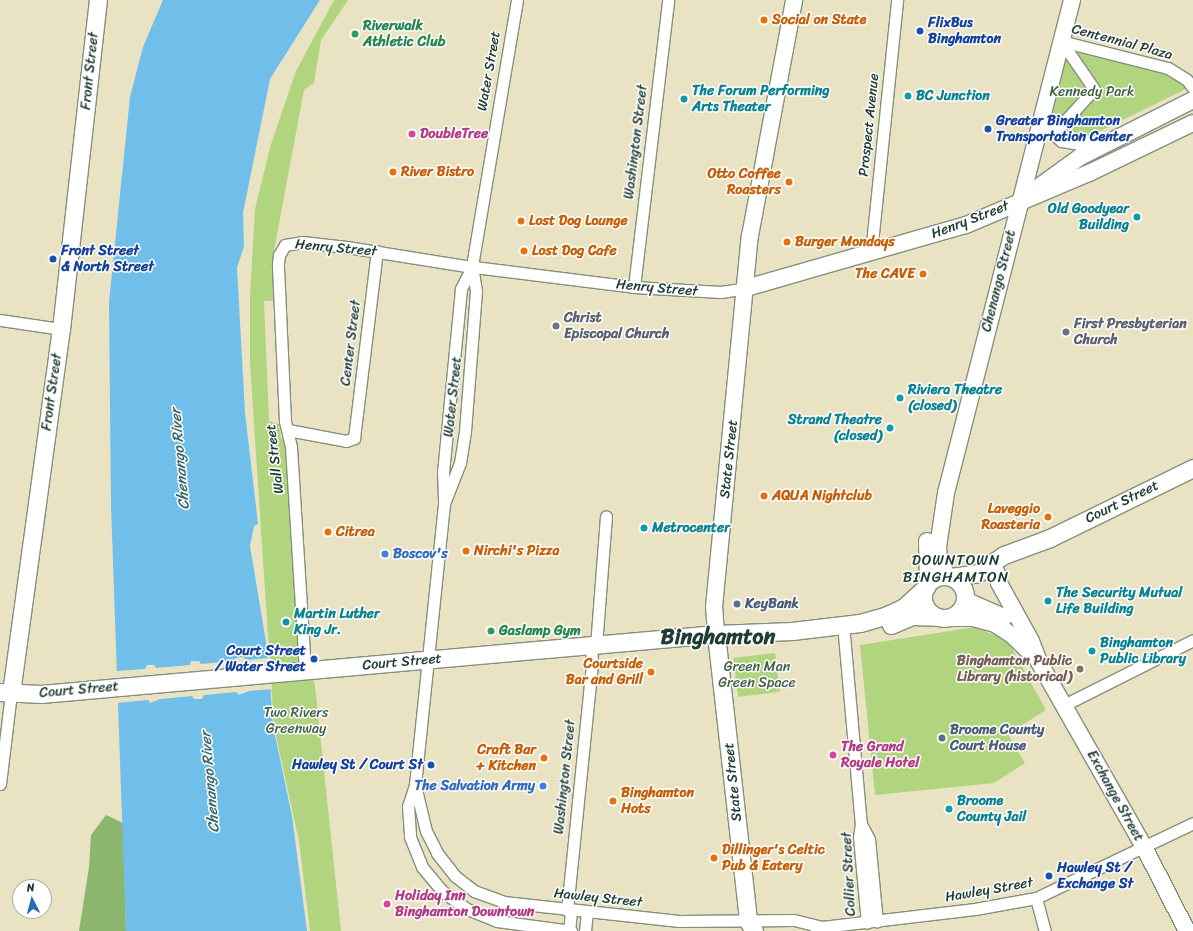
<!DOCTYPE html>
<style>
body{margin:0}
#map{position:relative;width:1193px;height:931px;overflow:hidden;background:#e9e3c3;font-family:Sriracha,sans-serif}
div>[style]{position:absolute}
.green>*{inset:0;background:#b1d57e;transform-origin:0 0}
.forest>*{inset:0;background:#8cb66d}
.water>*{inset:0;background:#6fbfea}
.pier>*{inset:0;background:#e9e3c3}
.roads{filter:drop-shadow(1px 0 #84907c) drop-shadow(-1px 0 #84907c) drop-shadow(0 1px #84907c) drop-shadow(0 -1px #84907c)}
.street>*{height:11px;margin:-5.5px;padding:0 5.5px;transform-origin:5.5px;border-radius:5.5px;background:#fff}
.secondary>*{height:16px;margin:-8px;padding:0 8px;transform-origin:8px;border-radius:8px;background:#fff}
.primary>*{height:17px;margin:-8.5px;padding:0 8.5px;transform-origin:8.5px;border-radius:8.5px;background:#fff}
.primary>.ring{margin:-8.5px;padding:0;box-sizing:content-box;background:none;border:17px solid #fff;border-radius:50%}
.dots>*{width:11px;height:11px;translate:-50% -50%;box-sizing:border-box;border:2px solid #fff;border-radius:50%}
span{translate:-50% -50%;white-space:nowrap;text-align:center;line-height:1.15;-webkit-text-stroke:3px #fff;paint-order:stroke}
.food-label{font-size:14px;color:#c56008;font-weight:700}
.left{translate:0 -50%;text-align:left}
.right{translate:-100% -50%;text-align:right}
.transit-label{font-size:14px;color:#164399;font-weight:700}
.leisure-label{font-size:14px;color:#27864d;font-weight:700}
.street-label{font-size:14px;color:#1f3d34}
.culture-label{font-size:14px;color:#0d838f;font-weight:700}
.park-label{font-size:14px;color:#446346}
.hotel-label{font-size:14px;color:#b23c85;font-weight:700}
.worship-label{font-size:14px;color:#5b616d;font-weight:700}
.shop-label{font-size:14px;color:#366cbe;font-weight:700}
.service-label{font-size:14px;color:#4e5e75;font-weight:700}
.education-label{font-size:14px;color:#785e54;font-weight:700}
.water-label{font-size:15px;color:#37646b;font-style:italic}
.neighbourhood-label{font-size:15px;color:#1f3d34;letter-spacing:1px}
.town-label{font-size:22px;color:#1f3d34;font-weight:700}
.north{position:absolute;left:12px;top:879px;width:40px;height:40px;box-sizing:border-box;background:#fff;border:1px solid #a5b1ae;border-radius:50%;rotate:354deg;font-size:11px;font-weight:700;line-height:16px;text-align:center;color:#1f3d34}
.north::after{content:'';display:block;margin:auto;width:14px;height:18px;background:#1f6fb2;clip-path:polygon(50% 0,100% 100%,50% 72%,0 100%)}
</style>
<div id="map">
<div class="green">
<i style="clip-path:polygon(334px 0,348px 0,321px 40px,314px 83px,304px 90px,273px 256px,274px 301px,264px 301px,269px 421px,279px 424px,281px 439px,298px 442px,308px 657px,315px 686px,341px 931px,310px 931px,299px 841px,274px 727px,250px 363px,250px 297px,255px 209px,271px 144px,296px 71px)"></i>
<i style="clip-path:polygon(1064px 45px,1169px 73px,1186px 89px,1098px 132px,1077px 135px,1047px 118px)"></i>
<i style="clip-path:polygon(975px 627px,1008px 641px,1046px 710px,1008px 734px,1025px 763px,994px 783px,875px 795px,860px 645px)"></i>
<i style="left:775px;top:653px;width:39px;height:42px;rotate:83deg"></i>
</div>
<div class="forest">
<i style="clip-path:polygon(106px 815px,123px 823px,126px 931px,79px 931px,89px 867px,91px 835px)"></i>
</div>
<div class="water">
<i style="clip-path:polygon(163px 0,320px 0,270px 79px,243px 213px,244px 246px,237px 268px,245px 413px,258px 524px,254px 526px,250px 546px,268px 654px,273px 726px,292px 816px,307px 931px,126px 931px,111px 506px,109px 302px,130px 97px,143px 47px)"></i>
</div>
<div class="pier">
<i style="clip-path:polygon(243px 657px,246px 660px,270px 658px,272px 689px,249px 691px,239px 695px,236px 692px,204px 695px,202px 699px,194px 699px,192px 696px,160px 699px,150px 703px,148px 700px,117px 703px,116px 671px,145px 669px,147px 665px,154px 665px,156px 668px,190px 665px,191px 661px,199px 661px,201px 664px,234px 661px,236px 658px)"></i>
</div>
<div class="roads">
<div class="street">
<i style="left:517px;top:0;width:271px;rotate:99.6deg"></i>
<i style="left:472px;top:267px;width:25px;rotate:117deg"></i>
<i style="left:461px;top:289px;width:183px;rotate:95.6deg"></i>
<i style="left:443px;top:471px;width:33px;rotate:88deg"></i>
<i style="left:444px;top:504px;width:282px;rotate:95.9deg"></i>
<i style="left:415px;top:785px;width:47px;rotate:76.6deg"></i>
<i style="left:426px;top:831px;width:25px;rotate:63deg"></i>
<i style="left:437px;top:853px;width:29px;rotate:52deg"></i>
<i style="left:455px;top:876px;width:24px;rotate:38deg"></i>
<i style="left:474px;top:891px;width:32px;rotate:20deg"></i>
<i style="left:504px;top:902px;width:176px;rotate:6.2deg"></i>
<i style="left:679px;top:921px;width:115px;rotate:-0.5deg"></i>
<i style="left:794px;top:920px;width:29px;rotate:14deg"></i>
<i style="left:1061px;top:41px;width:110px;rotate:14.2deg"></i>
<i style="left:1168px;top:68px;width:22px;rotate:32deg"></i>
<i style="left:1187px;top:80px;width:10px;rotate:53deg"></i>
<i style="left:1054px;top:133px;width:59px;rotate:-47.7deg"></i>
<i style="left:1094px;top:89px;width:58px;rotate:-124.5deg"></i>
<i style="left:871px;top:253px;width:254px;rotate:-84.1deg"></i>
<i style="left:634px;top:287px;width:289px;rotate:-83.2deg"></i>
<i style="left:0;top:320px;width:62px;rotate:8.4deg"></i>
<i style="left:288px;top:430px;width:59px;rotate:10.7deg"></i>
<i style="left:346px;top:441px;width:9px;rotate:-21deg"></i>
<i style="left:354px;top:438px;width:188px;rotate:-83deg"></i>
<i style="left:445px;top:501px;width:41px;rotate:-68.5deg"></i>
<i style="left:460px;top:463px;width:32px;rotate:-81deg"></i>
<i style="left:465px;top:431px;width:140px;rotate:-85.5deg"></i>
<i style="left:476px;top:291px;width:24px;rotate:-99deg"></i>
<i style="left:844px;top:635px;width:190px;rotate:84.9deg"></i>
<i style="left:861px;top:824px;width:13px;rotate:99deg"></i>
<i style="left:859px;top:837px;width:86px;rotate:84.7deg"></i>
<i style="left:596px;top:646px;width:130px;rotate:-85.6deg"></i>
<i style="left:305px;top:670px;width:223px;rotate:-93.6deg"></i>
<i style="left:291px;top:447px;width:27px;rotate:-103deg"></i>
<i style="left:285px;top:421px;width:157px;rotate:-92.6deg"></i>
<i style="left:278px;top:264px;width:9px;rotate:-84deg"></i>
<i style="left:279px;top:255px;width:12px;rotate:-59deg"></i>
<i style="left:285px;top:245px;width:17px;rotate:-10deg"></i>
<i style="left:302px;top:242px;width:45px;rotate:6.3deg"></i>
<i style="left:347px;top:247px;width:121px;rotate:9.1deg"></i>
<i style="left:466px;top:266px;width:169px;rotate:7.1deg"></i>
<i style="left:634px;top:287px;width:87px;rotate:3.3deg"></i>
<i style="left:721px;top:292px;width:25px;rotate:-9deg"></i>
<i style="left:1064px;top:705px;width:144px;rotate:-26.7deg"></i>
<i style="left:0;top:784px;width:92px;rotate:-83.1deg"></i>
<i style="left:415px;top:785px;width:22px;rotate:108deg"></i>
<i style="left:408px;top:806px;width:31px;rotate:86deg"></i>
<i style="left:410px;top:837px;width:32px;rotate:68deg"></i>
<i style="left:422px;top:867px;width:31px;rotate:50deg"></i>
<i style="left:442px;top:891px;width:31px;rotate:36deg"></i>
<i style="left:467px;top:909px;width:32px;rotate:22deg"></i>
<i style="left:497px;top:921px;width:75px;rotate:7.7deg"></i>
<i style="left:861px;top:824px;width:17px;rotate:62deg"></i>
<i style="left:869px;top:839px;width:83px;rotate:84.5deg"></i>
<i style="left:1036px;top:898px;width:34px;rotate:75deg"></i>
<i style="left:567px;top:910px;width:247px;rotate:-84.2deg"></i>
<i style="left:592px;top:664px;width:18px;rotate:-93deg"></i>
<i style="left:816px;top:930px;width:7px;rotate:-27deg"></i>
<i style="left:822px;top:927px;width:154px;rotate:-6.7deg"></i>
<i style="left:975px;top:909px;width:62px;rotate:-10.2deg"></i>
<i style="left:1036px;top:898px;width:174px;rotate:-25.5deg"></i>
<i style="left:569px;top:931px;width:20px;rotate:-84deg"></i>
<i style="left:585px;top:931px;width:19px;rotate:-84deg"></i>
</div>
<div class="secondary">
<i style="left:1042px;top:119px;width:29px;rotate:44deg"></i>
<i style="left:1063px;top:139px;width:39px;rotate:10deg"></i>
<i style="left:1040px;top:186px;width:49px;rotate:-35.9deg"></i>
<i style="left:1080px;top:157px;width:127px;rotate:-26.8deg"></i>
<i style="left:746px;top:288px;width:229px;rotate:-16deg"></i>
<i style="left:966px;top:225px;width:134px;rotate:-22.9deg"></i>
<i style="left:1089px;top:173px;width:115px;rotate:-25.7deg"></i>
<i style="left:927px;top:541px;width:42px;rotate:88.6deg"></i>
<i style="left:997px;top:573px;width:10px;rotate:79deg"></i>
<i style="left:999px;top:583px;width:66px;rotate:61.1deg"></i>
<i style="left:1031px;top:641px;width:22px;rotate:69deg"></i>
<i style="left:1039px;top:662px;width:213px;rotate:60.4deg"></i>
<i style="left:1144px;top:847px;width:94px;rotate:62.9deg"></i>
<i style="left:947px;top:576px;width:19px;rotate:-115deg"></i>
<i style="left:939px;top:559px;width:12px;rotate:-95deg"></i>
<i style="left:938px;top:547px;width:55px;rotate:-81.6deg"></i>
<i style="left:946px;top:493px;width:509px;rotate:-75.66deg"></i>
<i style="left:965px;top:600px;width:43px;rotate:23.6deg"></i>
<i style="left:947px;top:618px;width:26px"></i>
<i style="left:973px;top:618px;width:23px;rotate:15deg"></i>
<i style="left:995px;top:624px;width:20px;rotate:33deg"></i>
<i style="left:1012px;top:635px;width:29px;rotate:44deg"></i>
<i style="left:716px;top:634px;width:27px;rotate:-94deg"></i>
<i style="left:714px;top:607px;width:373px;rotate:-84.5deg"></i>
<i style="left:750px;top:236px;width:240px;rotate:-79.4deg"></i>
</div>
<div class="primary">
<i class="ring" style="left:923px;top:576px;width:25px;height:25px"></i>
<i style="left:951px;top:577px;width:27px;rotate:-8deg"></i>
<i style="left:978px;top:573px;width:32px;rotate:-35deg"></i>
<i style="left:1004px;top:555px;width:49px;rotate:-20.3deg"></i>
<i style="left:1050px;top:538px;width:159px;rotate:-26.1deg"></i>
<i style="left:891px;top:625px;width:23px;rotate:-23deg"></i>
<i style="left:912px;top:616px;width:25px;rotate:2deg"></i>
<i style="left:716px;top:634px;width:289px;rotate:83.6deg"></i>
<i style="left:748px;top:921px;width:12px;rotate:59deg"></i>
<i style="left:0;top:692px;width:41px;rotate:2.8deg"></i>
<i style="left:41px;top:694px;width:678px;rotate:-5.08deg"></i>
<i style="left:716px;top:634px;width:76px;rotate:-2.3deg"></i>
<i style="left:792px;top:631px;width:68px;rotate:-6.7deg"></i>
<i style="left:860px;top:623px;width:26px;rotate:-16deg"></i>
<i style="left:885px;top:616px;width:21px;rotate:-25deg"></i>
<i style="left:904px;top:607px;width:30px;rotate:-42deg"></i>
<i style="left:11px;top:693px;width:367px;rotate:-82.2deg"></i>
<i style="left:61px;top:329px;width:331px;rotate:-83.6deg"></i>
</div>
</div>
<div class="dots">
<i style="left:764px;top:20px;background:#e8710a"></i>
<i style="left:920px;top:31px;background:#1a4fb4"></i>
<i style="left:355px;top:34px;background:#2e9e5b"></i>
<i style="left:908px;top:96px;background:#0f9aa8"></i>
<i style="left:684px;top:99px;background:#0f9aa8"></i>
<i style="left:988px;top:129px;background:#1a4fb4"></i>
<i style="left:412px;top:134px;background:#d1479c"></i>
<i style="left:393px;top:172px;background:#e8710a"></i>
<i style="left:789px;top:182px;background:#e8710a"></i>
<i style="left:1137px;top:217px;background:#0f9aa8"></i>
<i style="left:521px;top:221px;background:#e8710a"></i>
<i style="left:787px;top:242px;background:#e8710a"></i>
<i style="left:524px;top:251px;background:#e8710a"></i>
<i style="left:53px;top:259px;background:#1a4fb4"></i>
<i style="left:923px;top:274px;background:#e8710a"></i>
<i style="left:556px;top:326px;background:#6b7280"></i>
<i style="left:1066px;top:332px;background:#6b7280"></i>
<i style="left:900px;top:398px;background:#0f9aa8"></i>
<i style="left:890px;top:428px;background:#0f9aa8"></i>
<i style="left:764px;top:496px;background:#e8710a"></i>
<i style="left:1048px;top:517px;background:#e8710a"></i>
<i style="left:644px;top:528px;background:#0f9aa8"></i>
<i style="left:328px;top:532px;background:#e8710a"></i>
<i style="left:466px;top:551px;background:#e8710a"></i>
<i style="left:385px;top:554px;background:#3f7fe0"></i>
<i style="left:1048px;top:601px;background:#0f9aa8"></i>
<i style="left:737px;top:604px;background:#5c6f8a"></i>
<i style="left:286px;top:622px;background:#0f9aa8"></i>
<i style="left:491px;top:631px;background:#2e9e5b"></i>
<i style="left:1092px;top:651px;background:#0f9aa8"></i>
<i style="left:314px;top:659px;background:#1a4fb4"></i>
<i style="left:1080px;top:669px;background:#8d6e63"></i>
<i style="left:651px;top:672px;background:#e8710a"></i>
<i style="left:942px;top:738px;background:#5c6f8a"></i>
<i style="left:833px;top:755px;background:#d1479c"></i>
<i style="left:544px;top:758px;background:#e8710a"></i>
<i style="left:431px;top:765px;background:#1a4fb4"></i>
<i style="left:543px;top:786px;background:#3f7fe0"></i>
<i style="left:613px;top:801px;background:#e8710a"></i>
<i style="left:949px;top:809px;background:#0f9aa8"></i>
<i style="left:714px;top:858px;background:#e8710a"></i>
<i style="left:1049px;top:876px;background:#1a4fb4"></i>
<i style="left:387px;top:904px;background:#d1479c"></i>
</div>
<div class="food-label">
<span class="left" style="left:772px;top:20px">Social on State</span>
<span class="left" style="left:401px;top:172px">River Bistro</span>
<span class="right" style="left:781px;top:182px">Otto Coffee<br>Roasters</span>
<span class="left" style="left:529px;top:221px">Lost Dog Lounge</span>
<span class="left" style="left:795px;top:242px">Burger Mondays</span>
<span class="left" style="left:532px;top:251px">Lost Dog Cafe</span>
<span class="right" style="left:915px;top:274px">The CAVE</span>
<span class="left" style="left:772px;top:496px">AQUA Nightclub</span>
<span class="right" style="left:1040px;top:517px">Laveggio<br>Roasteria</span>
<span class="left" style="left:336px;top:532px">Citrea</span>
<span class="left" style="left:474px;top:551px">Nirchi's Pizza</span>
<span class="right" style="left:643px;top:672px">Courtside<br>Bar and Grill</span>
<span class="right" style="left:536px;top:758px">Craft Bar<br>+ Kitchen</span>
<span class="left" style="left:621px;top:801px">Binghamton<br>Hots</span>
<span class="left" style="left:722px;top:858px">Dillinger's Celtic<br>Pub &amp; Eatery</span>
</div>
<div class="transit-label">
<span class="left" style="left:928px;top:31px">FlixBus<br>Binghamton</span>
<span class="left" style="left:996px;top:129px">Greater Binghamton<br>Transportation Center</span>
<span class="left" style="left:61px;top:259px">Front Street<br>&amp; North Street</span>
<span class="right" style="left:306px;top:659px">Court Street<br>/ Water Street</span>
<span class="right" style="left:423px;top:765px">Hawley St / Court St</span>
<span class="left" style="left:1057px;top:876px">Hawley St /<br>Exchange St</span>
</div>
<div class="leisure-label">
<span class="left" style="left:363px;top:34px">Riverwalk<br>Athletic Club</span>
<span class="left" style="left:499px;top:631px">Gaslamp Gym</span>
</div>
<div class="street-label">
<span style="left:1122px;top:42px;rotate:15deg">Centennial Plaza</span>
<span style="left:90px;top:71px;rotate:-84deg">Front Street</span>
<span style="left:489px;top:71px;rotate:-80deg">Water Street</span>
<span style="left:869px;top:125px;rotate:-84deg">Prospect Avenue</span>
<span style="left:636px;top:142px;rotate:-83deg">Washington Street</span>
<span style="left:970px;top:220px;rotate:-21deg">Henry Street</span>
<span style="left:336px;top:248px;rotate:5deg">Henry Street</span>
<span style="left:999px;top:281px;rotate:-76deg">Chenango Street</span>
<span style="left:657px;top:288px;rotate:5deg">Henry Street</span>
<span style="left:351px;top:343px;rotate:-83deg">Center Street</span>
<span style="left:52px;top:392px;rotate:-82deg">Front Street</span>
<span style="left:453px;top:397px;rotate:-84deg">Water Street</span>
<span style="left:275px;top:459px;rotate:-97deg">Wall Street</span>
<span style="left:729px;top:459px;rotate:-84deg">State Street</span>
<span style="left:1122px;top:502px;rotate:-26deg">Court Street</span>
<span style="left:402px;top:662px;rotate:-5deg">Court Street</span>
<span style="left:79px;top:690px;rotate:-5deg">Court Street</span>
<span style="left:565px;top:777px;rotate:-84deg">Washington Street</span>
<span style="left:733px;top:782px;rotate:-96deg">State Street</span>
<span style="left:1115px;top:796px;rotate:61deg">Exchange Street</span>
<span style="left:849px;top:874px;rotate:-93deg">Collier Street</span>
<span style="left:989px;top:890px;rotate:-10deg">Hawley Street</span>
<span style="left:598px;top:898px;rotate:6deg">Hawley Street</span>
</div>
<div class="culture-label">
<span class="left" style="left:692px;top:99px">The Forum Performing<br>Arts Theater</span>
<span class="left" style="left:916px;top:96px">BC Junction</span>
<span class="right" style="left:1129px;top:217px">Old Goodyear<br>Building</span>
<span class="left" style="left:908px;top:398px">Riviera Theatre<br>(closed)</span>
<span class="right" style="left:882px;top:428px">Strand Theatre<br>(closed)</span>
<span class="left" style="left:652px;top:528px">Metrocenter</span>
<span class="left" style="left:1056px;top:601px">The Security Mutual<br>Life Building</span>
<span class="left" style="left:294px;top:622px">Martin Luther<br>King Jr.</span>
<span class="left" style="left:1100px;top:651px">Binghamton<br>Public Library</span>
<span class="left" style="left:957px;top:809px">Broome<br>County Jail</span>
</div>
<div class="park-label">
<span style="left:1092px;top:92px">Kennedy Park</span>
<span style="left:757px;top:675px">Green Man<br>Green Space</span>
<span style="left:296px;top:721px">Two Rivers<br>Greenway</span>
</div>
<div class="hotel-label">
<span class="left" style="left:420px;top:134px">DoubleTree</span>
<span class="left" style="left:841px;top:755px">The Grand<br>Royale Hotel</span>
<span class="left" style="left:395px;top:904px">Holiday Inn<br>Binghamton Downtown</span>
</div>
<div class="worship-label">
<span class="left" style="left:564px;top:326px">Christ<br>Episcopal Church</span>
<span class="left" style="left:1074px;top:332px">First Presbyterian<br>Church</span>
</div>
<div class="shop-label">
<span class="left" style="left:393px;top:554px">Boscov's</span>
<span class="right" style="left:535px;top:786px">The Salvation Army</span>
</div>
<div class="service-label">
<span class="left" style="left:745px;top:604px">KeyBank</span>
<span class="left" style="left:950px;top:738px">Broome County<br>Court House</span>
</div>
<div class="education-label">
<span class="right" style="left:1072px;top:669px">Binghamton Public<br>Library (historical)</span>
</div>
<div class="water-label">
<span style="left:180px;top:459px;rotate:-95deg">Chenango River</span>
<span style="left:210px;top:782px;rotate:-95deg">Chenango River</span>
</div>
<div class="neighbourhood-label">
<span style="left:956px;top:569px">DOWNTOWN<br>BINGHAMTON</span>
</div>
<div class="town-label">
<span style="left:718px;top:637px">Binghamton</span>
</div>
<div class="north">N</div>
</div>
